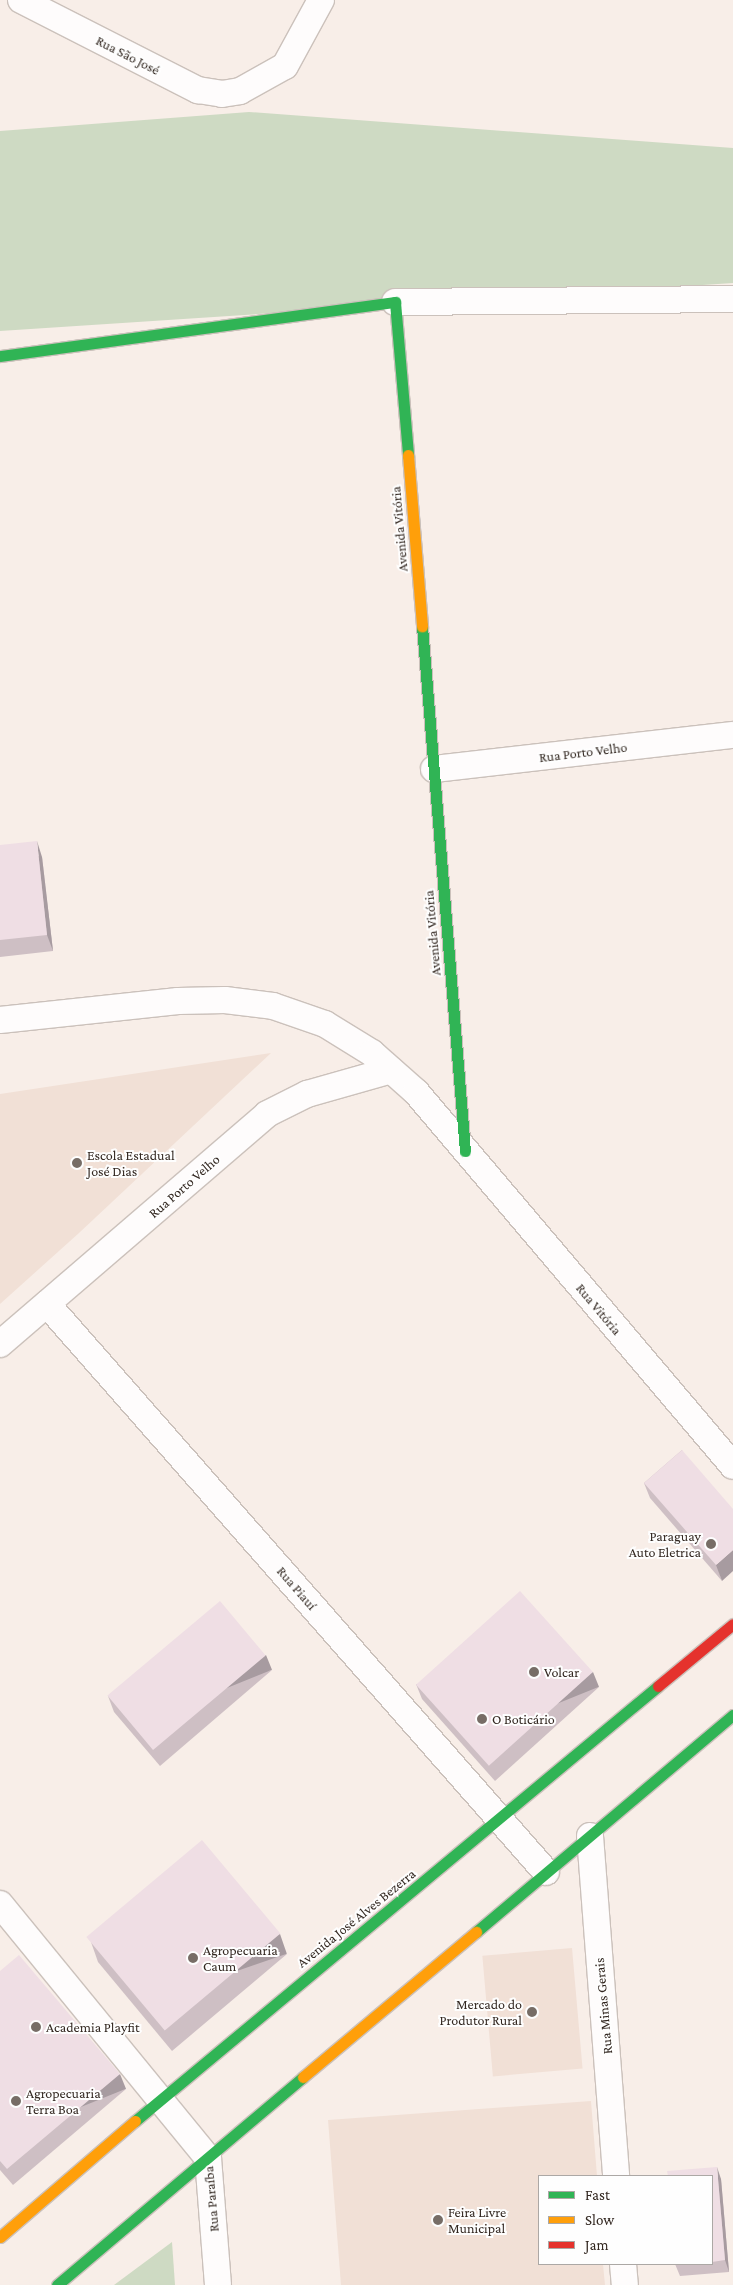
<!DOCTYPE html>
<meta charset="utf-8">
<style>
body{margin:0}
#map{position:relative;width:733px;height:2285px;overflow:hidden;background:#f8eee8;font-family:"Crimson Pro",serif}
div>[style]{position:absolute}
.built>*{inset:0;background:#f1e0d6;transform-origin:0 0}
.green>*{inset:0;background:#cedac3}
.roads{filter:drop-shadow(1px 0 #cbc1bb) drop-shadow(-1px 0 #cbc1bb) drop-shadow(0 1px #cbc1bb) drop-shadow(0 -1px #cbc1bb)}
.street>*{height:26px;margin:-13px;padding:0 13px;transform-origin:13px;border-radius:13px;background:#fefcfc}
.fast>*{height:11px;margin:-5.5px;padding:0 5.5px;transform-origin:5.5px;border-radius:5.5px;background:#30b455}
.slow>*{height:11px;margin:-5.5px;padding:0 5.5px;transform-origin:5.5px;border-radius:5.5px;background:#ff9f0a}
.jam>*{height:11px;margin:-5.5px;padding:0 5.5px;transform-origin:5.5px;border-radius:5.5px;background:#e5322d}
.wall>*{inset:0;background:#cebfc4}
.shaded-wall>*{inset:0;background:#a79ba0;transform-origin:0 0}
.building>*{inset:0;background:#efdee4;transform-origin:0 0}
.dots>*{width:14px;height:14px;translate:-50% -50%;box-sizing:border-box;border:2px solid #fefefe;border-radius:50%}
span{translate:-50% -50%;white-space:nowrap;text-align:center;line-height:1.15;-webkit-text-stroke:4px #fefefe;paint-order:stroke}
.street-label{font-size:14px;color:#322720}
.poi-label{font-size:14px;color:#322720}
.left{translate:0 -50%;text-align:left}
.right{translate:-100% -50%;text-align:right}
.legend{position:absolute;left:538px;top:2175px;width:175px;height:90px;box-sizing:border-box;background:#fefefe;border:1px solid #aca8a5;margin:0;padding:6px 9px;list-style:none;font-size:15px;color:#322720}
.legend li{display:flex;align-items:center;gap:10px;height:25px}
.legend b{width:25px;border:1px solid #aca8a5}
</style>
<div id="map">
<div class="built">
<i style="clip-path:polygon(271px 1053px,79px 1233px,0 1304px,0 1094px)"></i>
<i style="left:572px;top:1948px;width:121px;height:90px;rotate:85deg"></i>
<i style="clip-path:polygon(591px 2101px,597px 2176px,539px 2176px,539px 2264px,603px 2264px,605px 2285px,341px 2285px,328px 2120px)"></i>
</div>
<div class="green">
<i style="clip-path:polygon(249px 112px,733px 148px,733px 283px,0 331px,0 131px)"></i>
<i style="clip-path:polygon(172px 2242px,175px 2285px,114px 2285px)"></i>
</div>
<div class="roads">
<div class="street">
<i style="left:21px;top:0;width:199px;rotate:27deg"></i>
<i style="left:198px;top:90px;width:24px;rotate:9deg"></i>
<i style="left:222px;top:94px;width:18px;rotate:-9deg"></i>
<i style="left:240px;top:91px;width:51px;rotate:-29.1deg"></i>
<i style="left:285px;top:66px;width:75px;rotate:-61.4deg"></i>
<i style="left:395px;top:302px;width:338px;rotate:-0.5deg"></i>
<i style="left:434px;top:769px;width:301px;rotate:-6.5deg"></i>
<i style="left:0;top:1020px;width:179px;rotate:-6.1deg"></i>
<i style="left:178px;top:1001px;width:47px;rotate:-1.2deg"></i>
<i style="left:225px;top:1000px;width:48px;rotate:7.1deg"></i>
<i style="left:273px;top:1006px;width:55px;rotate:19.1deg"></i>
<i style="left:325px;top:1024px;width:55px;rotate:31.7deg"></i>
<i style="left:372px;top:1053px;width:59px;rotate:41.6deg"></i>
<i style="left:416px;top:1092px;width:490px;rotate:49.7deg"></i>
<i style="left:47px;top:1304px;width:756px;rotate:48.7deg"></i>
<i style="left:0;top:1344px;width:352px;rotate:-40.7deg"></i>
<i style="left:267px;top:1114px;width:45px;rotate:-26.6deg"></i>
<i style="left:307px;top:1094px;width:87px;rotate:-15.9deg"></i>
<i style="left:590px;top:1836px;width:341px;rotate:85.6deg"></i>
<i style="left:0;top:1904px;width:328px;rotate:50.7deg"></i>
<i style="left:208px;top:2158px;width:127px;rotate:85.5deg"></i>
<i style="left:623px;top:2264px;width:21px;rotate:85deg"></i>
</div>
<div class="fast">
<i style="left:0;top:356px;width:399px;rotate:-7.8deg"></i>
<i style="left:395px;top:302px;width:154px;rotate:85.1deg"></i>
<i style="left:422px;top:626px;width:527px;rotate:85.32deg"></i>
<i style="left:476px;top:1932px;width:336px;rotate:-40.2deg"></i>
<i style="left:135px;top:2121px;width:680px;rotate:-39.75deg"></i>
<i style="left:57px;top:2285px;width:322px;rotate:-40.2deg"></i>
</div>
<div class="slow">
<i style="left:408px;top:455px;width:172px;rotate:85.3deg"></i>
<i style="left:303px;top:2077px;width:226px;rotate:-40deg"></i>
<i style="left:0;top:2237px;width:178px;rotate:-40.7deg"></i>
</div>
<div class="jam">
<i style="left:658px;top:1686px;width:97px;rotate:-39.6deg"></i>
</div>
</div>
<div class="wall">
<i style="clip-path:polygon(0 845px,42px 857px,53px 951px,0 957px)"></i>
<i style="clip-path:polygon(682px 1450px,722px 1581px,650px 1498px,644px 1483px)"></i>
<i style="clip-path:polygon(272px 1670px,160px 1766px,114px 1712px,108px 1696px)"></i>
<i style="clip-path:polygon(416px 1684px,599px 1687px,495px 1781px,422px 1699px)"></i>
<i style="clip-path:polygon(91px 1942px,287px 1954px,172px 2051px,98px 1962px)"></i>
<i style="clip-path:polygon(0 1971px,126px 2089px,13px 2185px,0 2170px)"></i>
<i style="clip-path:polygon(712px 2176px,721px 2179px,729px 2272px,680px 2276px,675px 2264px,712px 2264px)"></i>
</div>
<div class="shaded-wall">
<i style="clip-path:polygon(37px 841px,42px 857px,53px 951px,47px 935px)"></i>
<i style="clip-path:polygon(733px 1550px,733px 1571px,722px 1581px,716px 1565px)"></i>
<i style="left:266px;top:1655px;width:16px;height:148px;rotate:68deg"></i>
<i style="left:593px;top:1672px;width:16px;height:140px;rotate:68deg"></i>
<i style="left:280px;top:1934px;width:21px;height:151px;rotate:71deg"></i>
<i style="left:120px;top:2074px;width:16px;height:148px;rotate:68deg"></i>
<i style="clip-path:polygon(717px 2167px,721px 2179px,729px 2272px,725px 2260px)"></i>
</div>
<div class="building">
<i style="clip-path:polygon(37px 841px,47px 935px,0 940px,0 845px)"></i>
<i style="clip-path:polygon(682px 1450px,733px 1509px,733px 1550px,716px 1565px,644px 1483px)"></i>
<i style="left:520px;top:1591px;width:109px;height:140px;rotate:48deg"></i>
<i style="left:220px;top:1601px;width:71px;height:147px;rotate:50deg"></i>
<i style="left:202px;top:1840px;width:122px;height:151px;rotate:50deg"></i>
<i style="clip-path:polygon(19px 1955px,120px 2074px,7px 2169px,0 2161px,0 1971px)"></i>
<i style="clip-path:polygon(717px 2167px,725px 2260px,712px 2262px,712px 2176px,668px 2176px,667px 2171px)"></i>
</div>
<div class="dots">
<i style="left:77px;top:1163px;background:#776d66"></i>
<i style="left:711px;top:1544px;background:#776d66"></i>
<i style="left:534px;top:1672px;background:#776d66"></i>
<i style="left:482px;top:1719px;background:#776d66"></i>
<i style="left:193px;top:1958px;background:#776d66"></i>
<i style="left:532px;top:2012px;background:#776d66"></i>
<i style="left:36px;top:2027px;background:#776d66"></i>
<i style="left:16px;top:2101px;background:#776d66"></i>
<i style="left:438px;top:2220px;background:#776d66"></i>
</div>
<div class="street-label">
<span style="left:128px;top:55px;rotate:27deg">Rua São José</span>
<span style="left:399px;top:529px;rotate:-95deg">Avenida Vitória</span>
<span style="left:583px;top:752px;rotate:-7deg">Rua Porto Velho</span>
<span style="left:432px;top:933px;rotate:-95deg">Avenida Vitória</span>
<span style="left:184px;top:1186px;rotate:-41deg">Rua Porto Velho</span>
<span style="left:599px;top:1309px;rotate:50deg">Rua Vitória</span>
<span style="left:297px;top:1588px;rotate:49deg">Rua Piauí</span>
<span style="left:356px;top:1918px;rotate:-39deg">Avenida José Alves Bezerra</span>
<span style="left:603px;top:2006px;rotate:-95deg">Rua Minas Gerais</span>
<span style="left:211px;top:2199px;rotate:-95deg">Rua Paraíba</span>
</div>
<div class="poi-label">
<span class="left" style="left:87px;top:1163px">Escola Estadual<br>José Dias</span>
<span class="right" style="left:701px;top:1544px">Paraguay<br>Auto Eletrica</span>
<span class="left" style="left:544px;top:1672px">Volcar</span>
<span class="left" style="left:492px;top:1719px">O Boticário</span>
<span class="left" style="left:203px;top:1958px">Agropecuaria<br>Caum</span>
<span class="right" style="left:522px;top:2012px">Mercado do<br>Produtor Rural</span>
<span class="left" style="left:46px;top:2027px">Academia Playfit</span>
<span class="left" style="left:26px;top:2101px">Agropecuaria<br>Terra Boa</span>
<span class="left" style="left:448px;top:2220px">Feira Livre<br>Municipal</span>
</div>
<ul class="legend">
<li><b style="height:6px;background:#30b455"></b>Fast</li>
<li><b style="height:6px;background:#ff9f0a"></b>Slow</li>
<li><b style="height:6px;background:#e5322d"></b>Jam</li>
</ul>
</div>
